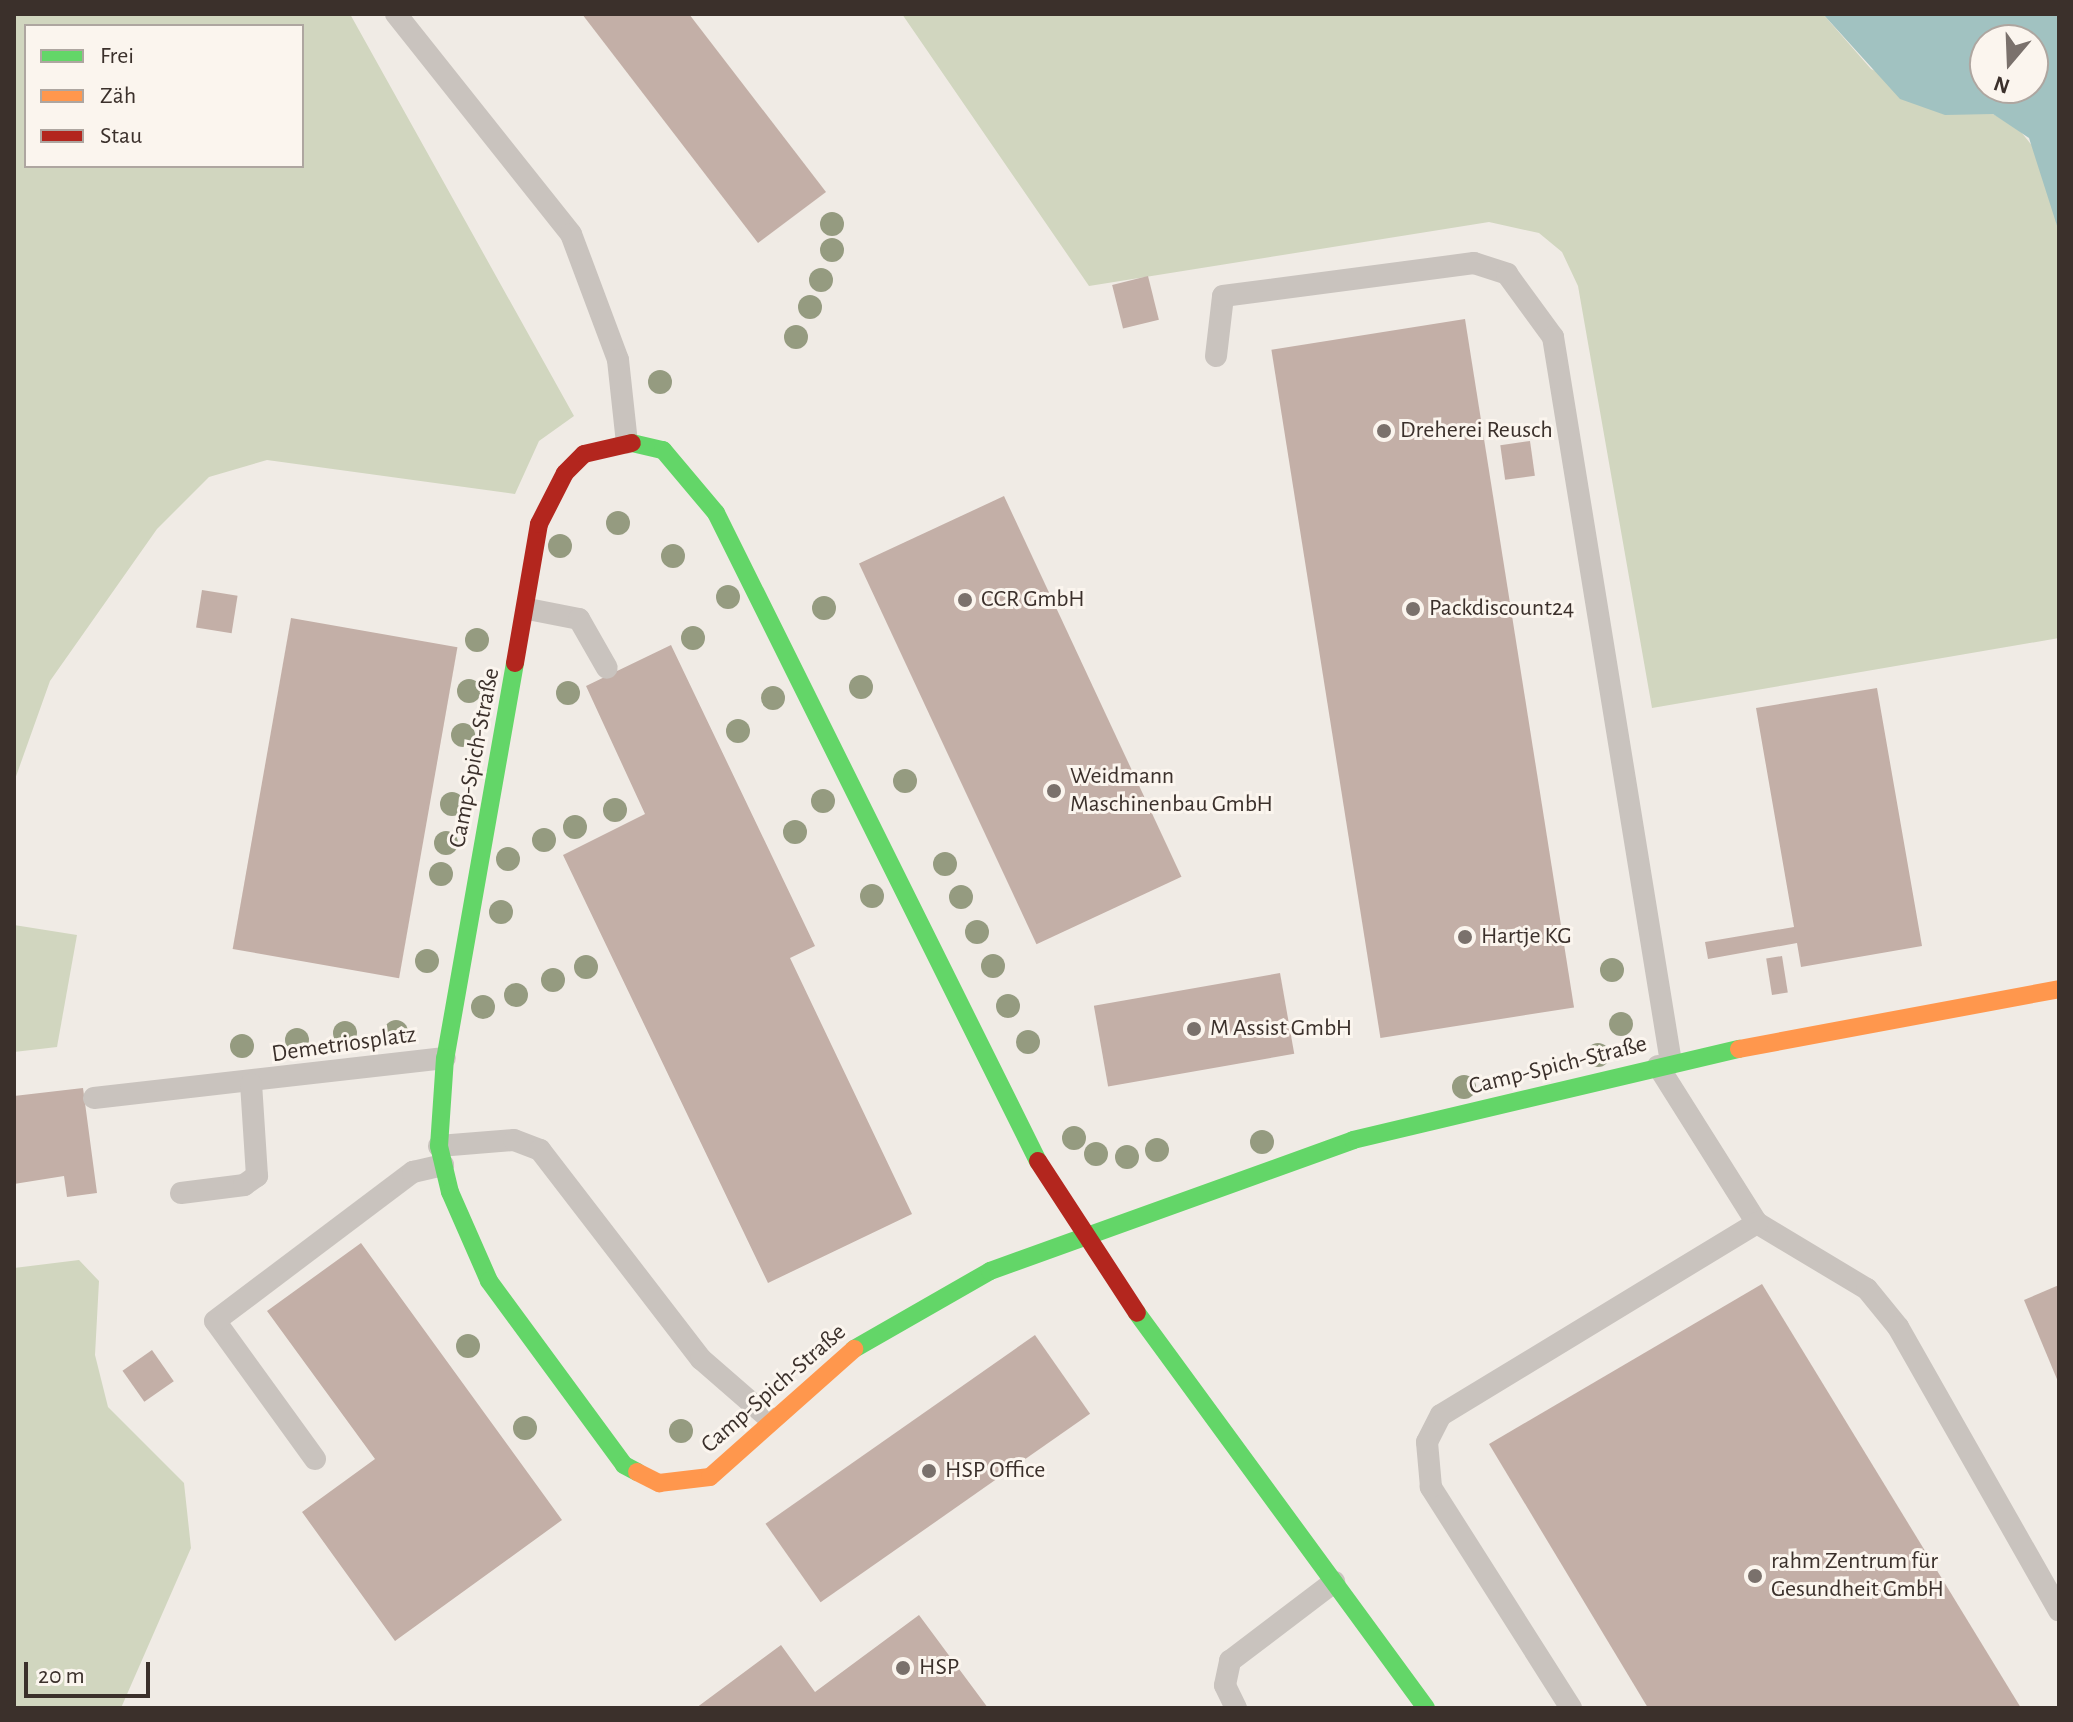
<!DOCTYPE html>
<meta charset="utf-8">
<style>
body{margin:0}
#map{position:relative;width:2073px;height:1722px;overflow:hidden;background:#f0ebe5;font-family:"Alegreya Sans",sans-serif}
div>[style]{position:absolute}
.green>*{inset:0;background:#d1d6bf}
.water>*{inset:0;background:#a1c2c1}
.building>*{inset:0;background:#c3afa7;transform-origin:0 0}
.lane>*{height:22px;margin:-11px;padding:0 11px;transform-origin:11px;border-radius:11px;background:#c9c3be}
.fast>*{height:18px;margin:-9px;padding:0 9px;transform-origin:9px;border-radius:9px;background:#63d668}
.slow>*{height:18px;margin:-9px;padding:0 9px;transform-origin:9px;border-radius:9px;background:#ff974d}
.jam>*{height:18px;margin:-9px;padding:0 9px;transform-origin:9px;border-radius:9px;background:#b3261e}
.trees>*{width:24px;height:24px;margin:-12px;border-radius:50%;background:#959b80}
.dots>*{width:22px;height:22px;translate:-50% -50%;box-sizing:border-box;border:4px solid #fbf5ee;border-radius:50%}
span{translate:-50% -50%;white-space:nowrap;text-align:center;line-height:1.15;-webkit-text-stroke:6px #fbf5ee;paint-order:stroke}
.poi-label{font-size:24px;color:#3b302b}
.left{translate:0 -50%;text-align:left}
.street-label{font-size:24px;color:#3b302b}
.frame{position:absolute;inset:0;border:16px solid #3b302b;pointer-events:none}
.legend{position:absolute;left:24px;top:24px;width:280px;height:144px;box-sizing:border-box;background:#fbf5ee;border:2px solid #aea6a0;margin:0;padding:10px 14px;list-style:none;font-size:24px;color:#3b302b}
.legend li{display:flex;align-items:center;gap:16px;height:40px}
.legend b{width:40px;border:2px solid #aea6a0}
.north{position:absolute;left:1969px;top:24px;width:80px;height:80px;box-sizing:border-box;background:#fbf5ee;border:2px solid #aea6a0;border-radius:50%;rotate:199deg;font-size:22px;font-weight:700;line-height:32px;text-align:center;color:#3b302b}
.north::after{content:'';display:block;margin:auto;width:28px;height:36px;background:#7a716c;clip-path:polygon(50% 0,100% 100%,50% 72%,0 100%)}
.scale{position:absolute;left:24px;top:1662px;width:126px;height:36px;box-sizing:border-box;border:4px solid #3b302b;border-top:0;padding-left:10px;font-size:24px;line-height:28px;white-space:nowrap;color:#3b302b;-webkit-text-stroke:6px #fbf5ee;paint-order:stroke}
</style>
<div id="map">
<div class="green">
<i style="clip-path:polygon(evenodd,14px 14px,350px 14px,574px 416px,539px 441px,515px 494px,267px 460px,209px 477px,157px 529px,50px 681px,14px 782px,14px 14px,26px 26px,302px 26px,302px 166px,26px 166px,26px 26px)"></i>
<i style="clip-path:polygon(902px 14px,1823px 14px,1871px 69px,1970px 114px,1993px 114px,2017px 127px,2038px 153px,2059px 232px,2059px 638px,1652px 708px,1578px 286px,1562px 252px,1539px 233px,1489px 222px,1089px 286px)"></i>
<i style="clip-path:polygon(14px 925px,77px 935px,57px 1047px,14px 1052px)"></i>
<i style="clip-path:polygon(79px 1260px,99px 1281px,95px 1355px,108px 1407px,184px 1483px,191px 1548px,121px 1708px,14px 1708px,14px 1268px)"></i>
</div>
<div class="water">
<i style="clip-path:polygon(evenodd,1823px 14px,2059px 14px,2059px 232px,2029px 138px,1993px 114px,1945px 115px,1900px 99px,1823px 14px,1985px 40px,2033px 40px,2033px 88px,1985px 88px,1985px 40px)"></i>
</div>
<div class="building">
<i style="clip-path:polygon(582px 14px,689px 14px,826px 192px,758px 243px)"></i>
<i style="left:1148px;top:276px;width:45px;height:37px;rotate:76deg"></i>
<i style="left:1465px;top:319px;width:697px;height:196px;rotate:81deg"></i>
<i style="left:1530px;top:441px;width:35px;height:30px;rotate:82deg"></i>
<i style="left:1004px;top:496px;width:420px;height:160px;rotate:65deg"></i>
<i style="left:202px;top:590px;width:36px;height:38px;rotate:9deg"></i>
<i style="left:291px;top:618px;width:169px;height:336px;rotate:10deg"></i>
<i style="clip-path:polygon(671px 645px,815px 946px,790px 958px,912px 1214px,768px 1283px,563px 855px,645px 814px,586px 686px)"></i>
<i style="clip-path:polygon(1877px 688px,1922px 946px,1801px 967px,1797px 943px,1708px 959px,1705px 942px,1794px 927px,1756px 708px)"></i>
<i style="left:1782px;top:956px;width:37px;height:16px;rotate:81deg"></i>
<i style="left:1280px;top:973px;width:82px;height:189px;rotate:80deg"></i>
<i style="clip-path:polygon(83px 1088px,97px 1193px,67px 1197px,64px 1176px,14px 1184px,14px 1096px)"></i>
<i style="clip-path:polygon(361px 1243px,562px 1520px,395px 1641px,302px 1512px,375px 1459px,267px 1311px)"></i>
<i style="clip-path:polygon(1762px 1284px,2021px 1708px,1648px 1708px,1489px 1444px)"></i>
<i style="clip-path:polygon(2059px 1285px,2059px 1384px,2024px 1300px)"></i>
<i style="left:1035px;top:1335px;width:96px;height:329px;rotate:55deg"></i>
<i style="left:152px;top:1350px;width:38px;height:36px;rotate:55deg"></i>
<i style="clip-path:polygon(919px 1615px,988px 1708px,696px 1708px,781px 1645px,815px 1692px)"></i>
</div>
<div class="lane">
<i style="left:396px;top:14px;width:281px;rotate:51.5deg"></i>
<i style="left:571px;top:234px;width:134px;rotate:69.5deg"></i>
<i style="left:618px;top:360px;width:83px;rotate:83.8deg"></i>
<i style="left:1216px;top:356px;width:60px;rotate:-83.3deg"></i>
<i style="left:1223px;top:296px;width:253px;rotate:-7.5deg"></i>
<i style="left:1474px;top:263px;width:35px;rotate:18deg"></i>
<i style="left:1507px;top:274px;width:78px;rotate:53.9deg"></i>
<i style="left:1553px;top:337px;width:735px;rotate:80.76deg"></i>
<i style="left:528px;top:609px;width:52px;rotate:11.1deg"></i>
<i style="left:579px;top:619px;width:56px;rotate:60.3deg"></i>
<i style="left:1658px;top:1066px;width:186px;rotate:57.8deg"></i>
<i style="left:1757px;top:1223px;width:128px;rotate:31deg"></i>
<i style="left:1867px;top:1289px;width:49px;rotate:50.8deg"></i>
<i style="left:1898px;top:1327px;width:326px;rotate:60.4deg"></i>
<i style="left:94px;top:1098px;width:353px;rotate:-6.5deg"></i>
<i style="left:439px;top:1146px;width:75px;rotate:-4.6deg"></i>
<i style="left:514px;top:1140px;width:28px;rotate:21deg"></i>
<i style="left:540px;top:1150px;width:264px;rotate:52.4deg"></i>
<i style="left:701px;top:1359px;width:91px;rotate:41deg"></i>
<i style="left:181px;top:1193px;width:64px;rotate:-7.2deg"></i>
<i style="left:244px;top:1185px;width:16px;rotate:-35deg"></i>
<i style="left:257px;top:1176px;width:92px;rotate:-93.7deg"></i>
<i style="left:315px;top:1459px;width:170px;rotate:-125.9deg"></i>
<i style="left:215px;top:1321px;width:248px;rotate:-37deg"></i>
<i style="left:413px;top:1172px;width:31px;rotate:-13deg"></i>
<i style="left:1236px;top:1708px;width:25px;rotate:-116deg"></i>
<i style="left:1225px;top:1685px;width:25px;rotate:-78deg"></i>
<i style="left:1230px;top:1661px;width:131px;rotate:-37.2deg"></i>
<i style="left:1571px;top:1708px;width:262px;rotate:-122.4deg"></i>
<i style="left:1431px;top:1487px;width:45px;rotate:-95.1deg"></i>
<i style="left:1427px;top:1442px;width:30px;rotate:-63deg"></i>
<i style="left:1441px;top:1415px;width:370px;rotate:-31.3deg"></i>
</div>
<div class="fast">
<i style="left:632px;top:443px;width:32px;rotate:13deg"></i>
<i style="left:663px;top:450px;width:82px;rotate:49.9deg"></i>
<i style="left:716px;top:513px;width:724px;rotate:63.58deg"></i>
<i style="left:515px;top:663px;width:401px;rotate:100deg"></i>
<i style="left:445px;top:1058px;width:88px;rotate:93.9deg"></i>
<i style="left:439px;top:1146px;width:47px;rotate:76.6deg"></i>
<i style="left:450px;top:1192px;width:97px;rotate:66.3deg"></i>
<i style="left:489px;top:1281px;width:228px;rotate:53.7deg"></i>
<i style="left:624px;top:1465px;width:15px;rotate:28deg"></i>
<i style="left:1137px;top:1313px;width:489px;rotate:53.8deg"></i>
<i style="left:854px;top:1349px;width:157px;rotate:-29.8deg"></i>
<i style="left:990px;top:1271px;width:386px;rotate:-19.8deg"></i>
<i style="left:1353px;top:1140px;width:397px;rotate:-13.3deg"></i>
</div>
<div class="slow">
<i style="left:1739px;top:1049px;width:326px;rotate:-10.6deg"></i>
<i style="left:637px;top:1472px;width:25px;rotate:27deg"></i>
<i style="left:659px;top:1483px;width:51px;rotate:-6.7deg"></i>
<i style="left:710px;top:1477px;width:193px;rotate:-41.6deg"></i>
</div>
<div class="jam">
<i style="left:515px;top:663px;width:141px;rotate:-80.2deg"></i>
<i style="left:539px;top:524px;width:57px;rotate:-63deg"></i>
<i style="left:565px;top:473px;width:27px;rotate:-45deg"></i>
<i style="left:584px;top:454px;width:49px;rotate:-12.9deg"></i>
<i style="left:1038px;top:1161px;width:181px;rotate:56.9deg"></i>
</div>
<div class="trees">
<i style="left:832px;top:224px"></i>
<i style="left:832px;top:250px"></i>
<i style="left:821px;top:280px"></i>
<i style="left:810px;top:307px"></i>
<i style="left:796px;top:337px"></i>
<i style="left:660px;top:382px"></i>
<i style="left:618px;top:523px"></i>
<i style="left:560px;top:546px"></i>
<i style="left:673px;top:556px"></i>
<i style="left:728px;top:597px"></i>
<i style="left:824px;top:608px"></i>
<i style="left:693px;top:638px"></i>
<i style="left:477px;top:640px"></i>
<i style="left:861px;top:687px"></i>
<i style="left:469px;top:691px"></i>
<i style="left:568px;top:693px"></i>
<i style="left:773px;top:698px"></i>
<i style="left:738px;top:731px"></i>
<i style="left:463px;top:735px"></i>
<i style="left:905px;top:781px"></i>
<i style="left:823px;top:801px"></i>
<i style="left:452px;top:804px"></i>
<i style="left:615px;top:810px"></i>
<i style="left:575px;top:827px"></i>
<i style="left:795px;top:832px"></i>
<i style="left:544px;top:840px"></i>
<i style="left:446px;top:843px"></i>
<i style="left:508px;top:859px"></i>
<i style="left:945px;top:864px"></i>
<i style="left:441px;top:874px"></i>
<i style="left:872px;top:896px"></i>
<i style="left:961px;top:897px"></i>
<i style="left:501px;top:912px"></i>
<i style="left:977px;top:932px"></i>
<i style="left:427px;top:961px"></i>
<i style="left:993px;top:966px"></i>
<i style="left:586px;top:967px"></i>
<i style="left:1612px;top:970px"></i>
<i style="left:553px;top:980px"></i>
<i style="left:516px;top:995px"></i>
<i style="left:1008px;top:1006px"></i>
<i style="left:483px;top:1007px"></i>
<i style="left:1621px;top:1024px"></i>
<i style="left:396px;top:1032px"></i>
<i style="left:345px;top:1033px"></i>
<i style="left:297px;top:1040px"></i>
<i style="left:1028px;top:1042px"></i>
<i style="left:242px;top:1046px"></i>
<i style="left:1598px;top:1055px"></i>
<i style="left:1464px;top:1087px"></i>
<i style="left:1074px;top:1138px"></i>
<i style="left:1262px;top:1142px"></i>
<i style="left:1157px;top:1150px"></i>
<i style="left:1096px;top:1154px"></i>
<i style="left:1127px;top:1157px"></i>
<i style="left:468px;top:1346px"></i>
<i style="left:525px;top:1428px"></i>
<i style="left:681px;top:1431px"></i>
</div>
<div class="dots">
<i style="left:1384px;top:431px;background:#7a716c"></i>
<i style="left:965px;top:600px;background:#7a716c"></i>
<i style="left:1413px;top:609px;background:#7a716c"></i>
<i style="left:1054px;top:791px;background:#7a716c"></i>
<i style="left:1465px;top:937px;background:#7a716c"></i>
<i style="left:1194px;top:1029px;background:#7a716c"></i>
<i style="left:929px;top:1471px;background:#7a716c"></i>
<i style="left:1755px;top:1576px;background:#7a716c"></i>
<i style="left:903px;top:1668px;background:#7a716c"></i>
</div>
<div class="poi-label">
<span class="left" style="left:1400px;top:431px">Dreherei Reusch</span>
<span class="left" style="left:981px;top:600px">CCR GmbH</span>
<span class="left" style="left:1429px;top:609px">Packdiscount24</span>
<span class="left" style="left:1070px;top:791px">Weidmann<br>Maschinenbau GmbH</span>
<span class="left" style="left:1481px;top:937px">Hartje KG</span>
<span class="left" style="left:1210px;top:1029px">M Assist GmbH</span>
<span class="left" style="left:945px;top:1471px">HSP Office</span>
<span class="left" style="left:1771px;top:1576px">rahm Zentrum für<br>Gesundheit GmbH</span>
<span class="left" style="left:919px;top:1668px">HSP</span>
</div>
<div class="street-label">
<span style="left:475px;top:758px;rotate:-79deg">Camp-Spich-Straße</span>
<span style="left:344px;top:1045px;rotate:-8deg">Demetriosplatz</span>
<span style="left:1558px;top:1066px;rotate:-14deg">Camp-Spich-Straße</span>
<span style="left:774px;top:1389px;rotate:-41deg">Camp-Spich-Straße</span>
</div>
<div class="frame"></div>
<ul class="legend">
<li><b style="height:10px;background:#63d668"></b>Frei</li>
<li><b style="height:10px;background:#ff974d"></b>Zäh</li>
<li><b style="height:10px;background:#b3261e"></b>Stau</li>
</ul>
<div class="north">N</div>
<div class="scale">20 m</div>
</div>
